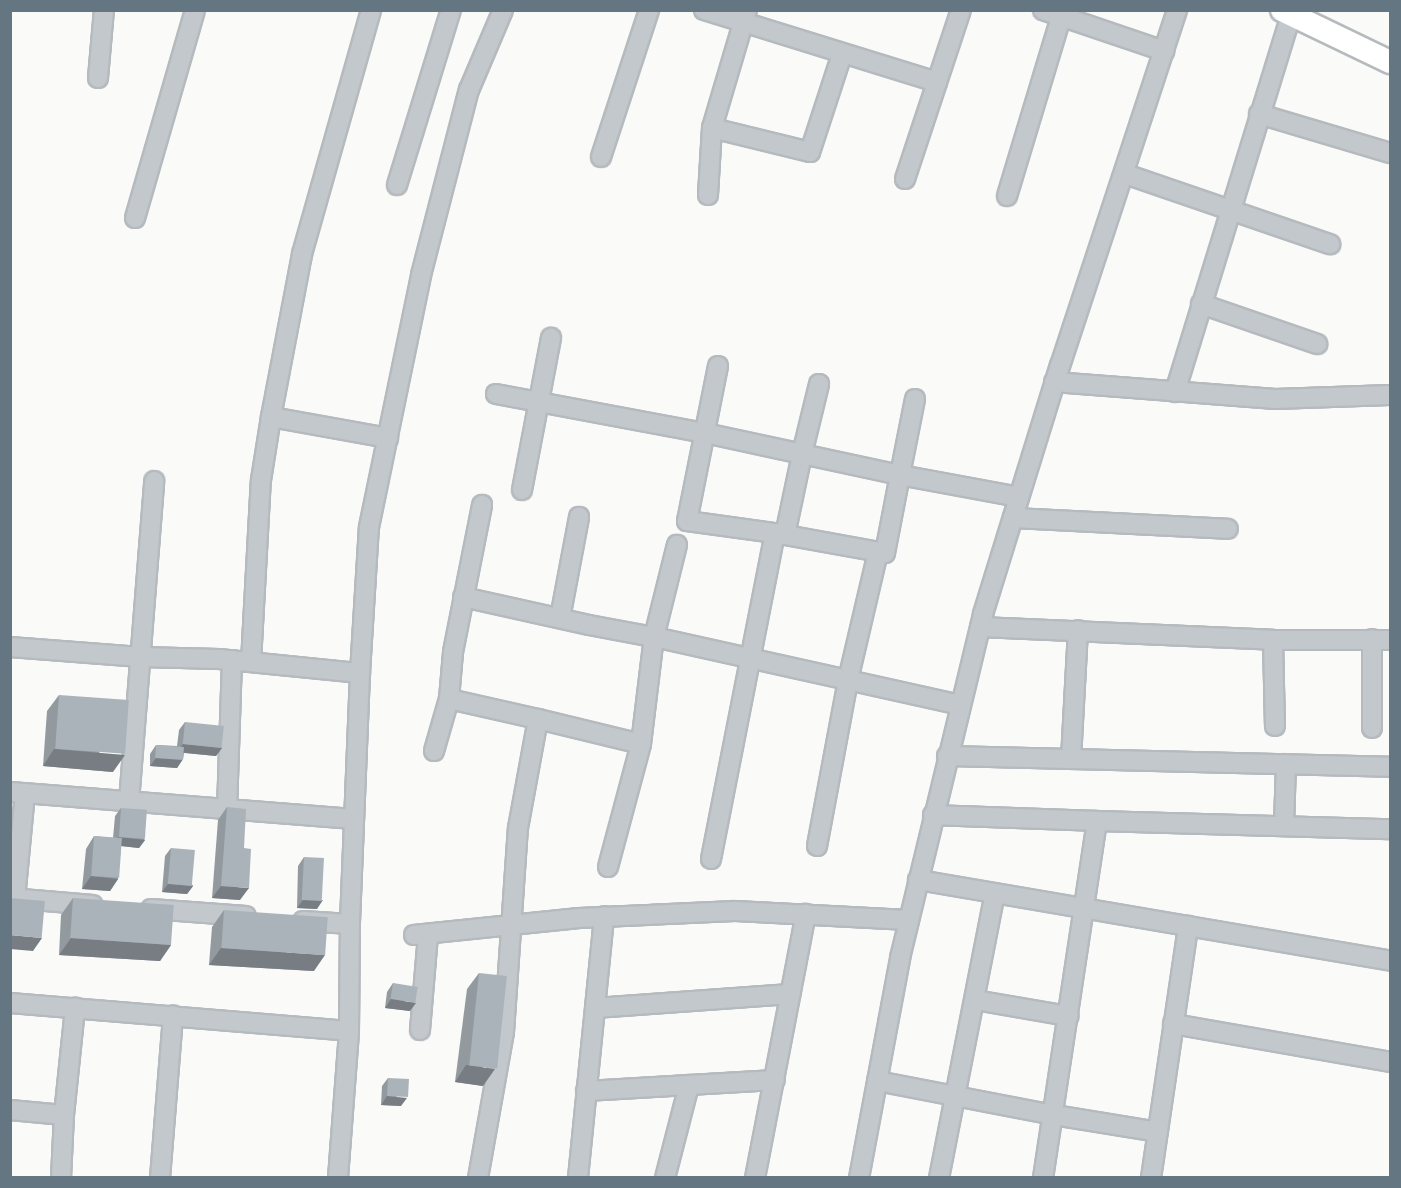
<!DOCTYPE html>
<style>
body{margin:0}
#map{position:relative;width:1401px;height:1188px;overflow:hidden;background:#fafaf8;font-family:Cabin,sans-serif}
div>[style]{position:absolute}
.roads{filter:drop-shadow(2px 0 #b5babe) drop-shadow(-2px 0 #b5babe) drop-shadow(0 2px #b5babe) drop-shadow(0 -2px #b5babe)}
.minor>*{height:18px;margin:-9px;padding:0 9px;transform-origin:9px;border-radius:9px;background:#c3c8cc}
.major>*{height:22px;margin:-11px;padding:0 11px;transform-origin:11px;border-radius:11px;background:#fff}
.wall>*{inset:0;background:#929a9f}
.shaded-wall>*{inset:0;background:#777d82}
.building>*{inset:0;background:#aab3b9;transform-origin:0 0}
span{translate:-50% -50%;white-space:nowrap;text-align:center;line-height:1.15;-webkit-text-stroke:6px #fff;paint-order:stroke}
.frame{position:absolute;inset:0;border:12px solid #657683;pointer-events:none}
</style>
<div id="map">
<div class="roads">
<div class="minor">
<i style="left:704px;top:10px;width:244px;rotate:17.2deg"></i>
<i style="left:1043px;top:10px;width:128px;rotate:18.7deg"></i>
<i style="left:98px;top:78px;width:68px;rotate:-85deg"></i>
<i style="left:1259px;top:114px;width:137px;rotate:16.6deg"></i>
<i style="left:712px;top:128px;width:123px;rotate:-73.5deg"></i>
<i style="left:601px;top:157px;width:155px;rotate:-71.9deg"></i>
<i style="left:1125px;top:174px;width:217px;rotate:18.9deg"></i>
<i style="left:905px;top:179px;width:178px;rotate:-71.7deg"></i>
<i style="left:397px;top:185px;width:183px;rotate:-72.9deg"></i>
<i style="left:708px;top:195px;width:67px;rotate:-86.6deg"></i>
<i style="left:712px;top:128px;width:101px;rotate:13.8deg"></i>
<i style="left:810px;top:152px;width:103px;rotate:-71.9deg"></i>
<i style="left:1007px;top:196px;width:187px;rotate:-73.2deg"></i>
<i style="left:135px;top:218px;width:216px;rotate:-73.9deg"></i>
<i style="left:1201px;top:304px;width:123px;rotate:19deg"></i>
<i style="left:718px;top:366px;width:158px;rotate:101.3deg"></i>
<i style="left:687px;top:521px;width:89px;rotate:7.8deg"></i>
<i style="left:1054px;top:382px;width:222px;rotate:4.4deg"></i>
<i style="left:1275px;top:399px;width:115px;rotate:-2deg"></i>
<i style="left:1175px;top:392px;width:394px;rotate:-72.9deg"></i>
<i style="left:496px;top:394px;width:208px;rotate:10.6deg"></i>
<i style="left:700px;top:432px;width:5px;rotate:11deg"></i>
<i style="left:705px;top:433px;width:99px;rotate:12.2deg"></i>
<i style="left:802px;top:454px;width:100px;rotate:12.1deg"></i>
<i style="left:900px;top:475px;width:79px;rotate:100.9deg"></i>
<i style="left:885px;top:553px;width:102px;rotate:-169.8deg"></i>
<i style="left:785px;top:535px;width:83px;rotate:-78.1deg"></i>
<i style="left:802px;top:454px;width:72px;rotate:-76.3deg"></i>
<i style="left:915px;top:399px;width:77px;rotate:101.2deg"></i>
<i style="left:900px;top:475px;width:121px;rotate:10.5deg"></i>
<i style="left:271px;top:417px;width:119px;rotate:10.2deg"></i>
<i style="left:522px;top:490px;width:155px;rotate:-79.2deg"></i>
<i style="left:1013px;top:518px;width:215px;rotate:2.9deg"></i>
<i style="left:463px;top:597px;width:129px;rotate:12.5deg"></i>
<i style="left:589px;top:625px;width:66px;rotate:10.5deg"></i>
<i style="left:654px;top:637px;width:95px;rotate:-76deg"></i>
<i style="left:560px;top:618px;width:103px;rotate:-79.3deg"></i>
<i style="left:980px;top:627px;width:293px;rotate:2.5deg"></i>
<i style="left:1273px;top:640px;width:117px"></i>
<i style="left:1273px;top:640px;width:86px;rotate:88.7deg"></i>
<i style="left:10px;top:647px;width:131px;rotate:4.4deg"></i>
<i style="left:141px;top:657px;width:78px;rotate:1.5deg"></i>
<i style="left:219px;top:659px;width:142px;rotate:5.7deg"></i>
<i style="left:360px;top:673px;width:251px;rotate:92.3deg"></i>
<i style="left:350px;top:924px;width:47px;rotate:-176.3deg"></i>
<i style="left:251px;top:662px;width:182px;rotate:-86.9deg"></i>
<i style="left:261px;top:480px;width:64px;rotate:-81deg"></i>
<i style="left:271px;top:417px;width:166px;rotate:-79.2deg"></i>
<i style="left:302px;top:254px;width:254px;rotate:-74.2deg"></i>
<i style="left:360px;top:673px;width:146px;rotate:-86.5deg"></i>
<i style="left:369px;top:527px;width:257px;rotate:-78.3deg"></i>
<i style="left:421px;top:275px;width:191px;rotate:-75.5deg"></i>
<i style="left:469px;top:90px;width:87px;rotate:-67deg"></i>
<i style="left:449px;top:699px;width:47px;rotate:-85.1deg"></i>
<i style="left:453px;top:652px;width:150px;rotate:-78.8deg"></i>
<i style="left:1372px;top:728px;width:89px;rotate:-90deg"></i>
<i style="left:434px;top:751px;width:54px;rotate:-73.9deg"></i>
<i style="left:449px;top:699px;width:91px;rotate:12.7deg"></i>
<i style="left:947px;top:756px;width:443px;rotate:1.4deg"></i>
<i style="left:1071px;top:759px;width:129px;rotate:-86.9deg"></i>
<i style="left:10px;top:792px;width:345px;rotate:4.5deg"></i>
<i style="left:129px;top:802px;width:322px;rotate:-85.5deg"></i>
<i style="left:227px;top:810px;width:150px;rotate:-88.1deg"></i>
<i style="left:933px;top:815px;width:164px;rotate:2.1deg"></i>
<i style="left:1097px;top:821px;width:361px;rotate:98.6deg"></i>
<i style="left:1097px;top:821px;width:293px;rotate:1.6deg"></i>
<i style="left:1284px;top:826px;width:62px;rotate:-88.2deg"></i>
<i style="left:817px;top:846px;width:169px;rotate:-79.4deg"></i>
<i style="left:848px;top:680px;width:131px;rotate:-76.8deg"></i>
<i style="left:711px;top:859px;width:332px;rotate:-78.9deg"></i>
<i style="left:775px;top:533px;width:10px;rotate:11deg"></i>
<i style="left:608px;top:867px;width:127px;rotate:-75deg"></i>
<i style="left:641px;top:744px;width:108px;rotate:-83.1deg"></i>
<i style="left:654px;top:637px;width:313px;rotate:12.5deg"></i>
<i style="left:918px;top:880px;width:479px;rotate:9.7deg"></i>
<i style="left:10px;top:898px;width:83px;rotate:4.8deg"></i>
<i style="left:15px;top:899px;width:106px;rotate:-84.6deg"></i>
<i style="left:151px;top:909px;width:95px;rotate:4.2deg"></i>
<i style="left:414px;top:935px;width:166px;rotate:-5.9deg"></i>
<i style="left:579px;top:918px;width:156px;rotate:-2.6deg"></i>
<i style="left:735px;top:911px;width:174px;rotate:3deg"></i>
<i style="left:975px;top:1000px;width:95px;rotate:9.7deg"></i>
<i style="left:10px;top:1003px;width:340px;rotate:4.7deg"></i>
<i style="left:595px;top:1008px;width:196px;rotate:-4.1deg"></i>
<i style="left:1173px;top:1024px;width:220px;rotate:9.9deg"></i>
<i style="left:420px;top:1030px;width:96px;rotate:-85.2deg"></i>
<i style="left:877px;top:1081px;width:180px;rotate:10.9deg"></i>
<i style="left:1054px;top:1115px;width:105px;rotate:9.3deg"></i>
<i style="left:586px;top:1091px;width:189px;rotate:-3.3deg"></i>
<i style="left:10px;top:1110px;width:54px;rotate:5.3deg"></i>
<i style="left:64px;top:1115px;width:108px;rotate:-84.1deg"></i>
<i style="left:61px;top:1178px;width:63px;rotate:-87.3deg"></i>
<i style="left:160px;top:1178px;width:163px;rotate:-85.4deg"></i>
<i style="left:338px;top:1178px;width:147px;rotate:-85.7deg"></i>
<i style="left:349px;top:1031px;width:107px;rotate:-89.5deg"></i>
<i style="left:478px;top:1178px;width:148px;rotate:-79.9deg"></i>
<i style="left:504px;top:1032px;width:204px;rotate:-86.1deg"></i>
<i style="left:518px;top:828px;width:111px;rotate:-79.6deg"></i>
<i style="left:538px;top:719px;width:106px;rotate:13.6deg"></i>
<i style="left:578px;top:1178px;width:263px;rotate:-84.3deg"></i>
<i style="left:665px;top:1178px;width:96px;rotate:-75.5deg"></i>
<i style="left:755px;top:1178px;width:269px;rotate:-79.1deg"></i>
<i style="left:859px;top:1178px;width:224px;rotate:-79.4deg"></i>
<i style="left:900px;top:958px;width:354px;rotate:-76.4deg"></i>
<i style="left:983px;top:614px;width:260px;rotate:-72.8deg"></i>
<i style="left:1060px;top:366px;width:375px;rotate:-71.8deg"></i>
<i style="left:939px;top:1178px;width:290px;rotate:-78.9deg"></i>
<i style="left:1151px;top:1178px;width:255px;rotate:-81.6deg"></i>
</div>
<div class="major">
<i style="left:1282px;top:10px;width:120px;rotate:25.7deg"></i>
</div>
</div>
<div class="wall">
<i style="clip-path:polygon(59px 695px,113px 772px,43px 766px,47px 711px)"></i>
<i style="clip-path:polygon(185px 722px,222px 748px,216px 756px,184px 753px,183px 759px,177px 768px,150px 766px,150px 754px,156px 745px,177px 746px,179px 730px)"></i>
<i style="clip-path:polygon(227px 807px,240px 900px,212px 898px,218px 820px)"></i>
<i style="clip-path:polygon(121px 808px,145px 840px,139px 848px,121px 846px,118px 879px,110px 891px,82px 889px,86px 849px,94px 836px,113px 838px,115px 816px)"></i>
<i style="clip-path:polygon(171px 848px,193px 886px,187px 894px,162px 892px,165px 856px)"></i>
<i style="clip-path:polygon(304px 857px,317px 909px,297px 908px,298px 866px)"></i>
<i style="clip-path:polygon(73px 898px,171px 945px,160px 961px,59px 955px,61px 915px)"></i>
<i style="clip-path:polygon(224px 910px,314px 971px,209px 965px,212px 927px)"></i>
<i style="clip-path:polygon(479px 973px,483px 1086px,455px 1082px,467px 989px)"></i>
<i style="clip-path:polygon(393px 983px,410px 1011px,385px 1008px,387px 992px)"></i>
<i style="clip-path:polygon(388px 1078px,401px 1106px,381px 1105px,382px 1086px)"></i>
</div>
<div class="shaded-wall">
<i style="clip-path:polygon(183px 744px,222px 748px,216px 756px,177px 752px)"></i>
<i style="clip-path:polygon(54px 749px,125px 755px,113px 772px,43px 766px)"></i>
<i style="clip-path:polygon(156px 758px,183px 759px,177px 768px,150px 766px)"></i>
<i style="clip-path:polygon(118px 837px,145px 840px,139px 848px,112px 845px)"></i>
<i style="clip-path:polygon(91px 876px,118px 879px,110px 891px,82px 889px)"></i>
<i style="clip-path:polygon(168px 884px,193px 886px,187px 894px,162px 892px)"></i>
<i style="clip-path:polygon(221px 886px,249px 888px,240px 900px,212px 898px)"></i>
<i style="clip-path:polygon(303px 900px,323px 900px,317px 909px,297px 908px)"></i>
<i style="clip-path:polygon(10px 935px,42px 938px,33px 951px,10px 949px)"></i>
<i style="clip-path:polygon(71px 938px,171px 945px,160px 961px,59px 955px)"></i>
<i style="clip-path:polygon(221px 948px,325px 955px,314px 971px,209px 965px)"></i>
<i style="clip-path:polygon(391px 999px,416px 1003px,410px 1011px,385px 1008px)"></i>
<i style="clip-path:polygon(466px 1065px,495px 1069px,483px 1086px,455px 1082px)"></i>
<i style="clip-path:polygon(387px 1096px,407px 1098px,401px 1106px,381px 1105px)"></i>
</div>
<div class="building">
<i style="left:59px;top:695px;width:70px;height:54px;rotate:4deg"></i>
<i style="left:185px;top:722px;width:39px;height:22px;rotate:6deg"></i>
<i style="left:156px;top:745px;width:28px;height:13px;rotate:4deg"></i>
<i style="clip-path:polygon(227px 807px,246px 809px,244px 848px,251px 849px,249px 888px,221px 886px)"></i>
<i style="left:121px;top:808px;width:26px;height:29px;rotate:4deg"></i>
<i style="left:94px;top:836px;width:28px;height:40px;rotate:4deg"></i>
<i style="left:171px;top:848px;width:24px;height:36px;rotate:5deg"></i>
<i style="left:304px;top:857px;width:20px;height:43px;rotate:3deg"></i>
<i style="left:10px;top:898px;width:35px;height:37px;rotate:5deg"></i>
<i style="left:73px;top:898px;width:101px;height:40px;rotate:4deg"></i>
<i style="left:224px;top:910px;width:104px;height:38px;rotate:4deg"></i>
<i style="left:479px;top:973px;width:28px;height:93px;rotate:6deg"></i>
<i style="left:393px;top:983px;width:25px;height:16px;rotate:9deg"></i>
<i style="left:388px;top:1078px;width:21px;height:18px;rotate:3deg"></i>
</div>
<div class="frame"></div>
</div>
